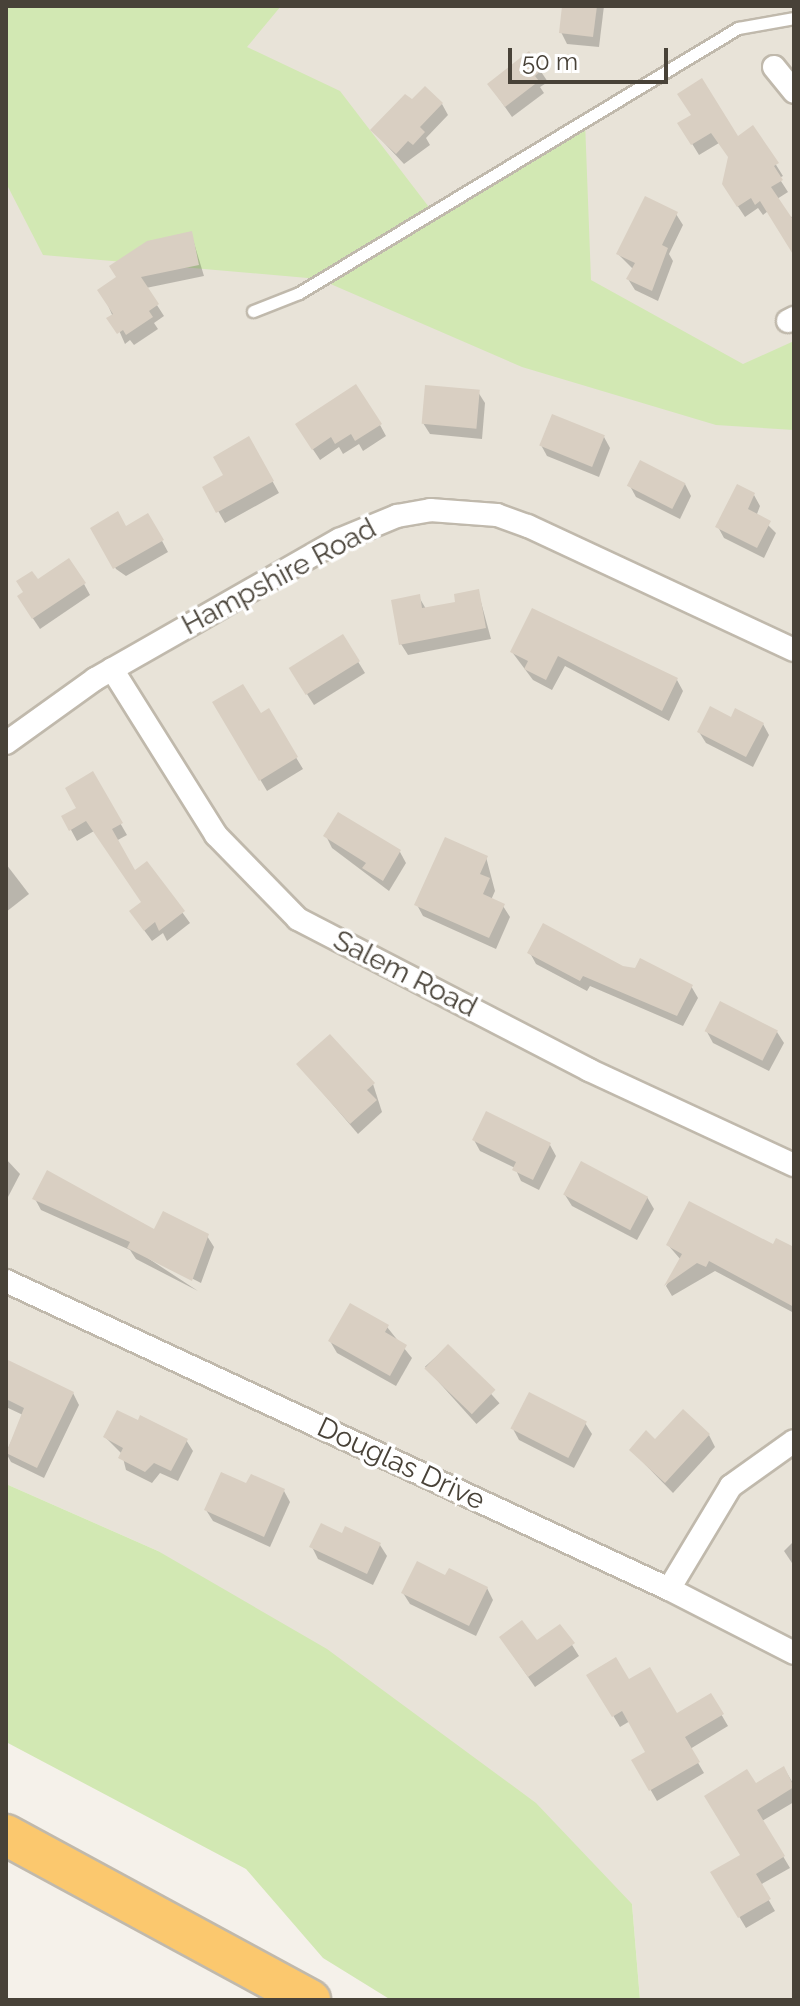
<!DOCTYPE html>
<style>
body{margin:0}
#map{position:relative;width:800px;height:2006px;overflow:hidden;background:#f5f1ea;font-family:Raleway,sans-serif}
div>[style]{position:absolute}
.residential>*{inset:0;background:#e8e3d8}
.green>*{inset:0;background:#d2e8b3}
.shadow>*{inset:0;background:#0003;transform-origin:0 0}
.building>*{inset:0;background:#d9cfc2;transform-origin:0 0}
.roads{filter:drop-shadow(2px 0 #c0b9ac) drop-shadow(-2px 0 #c0b9ac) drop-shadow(0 2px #c0b9ac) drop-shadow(0 -2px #c0b9ac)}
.service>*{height:11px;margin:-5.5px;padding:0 5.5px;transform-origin:5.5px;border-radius:5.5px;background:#fff}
.minor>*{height:22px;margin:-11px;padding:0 11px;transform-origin:11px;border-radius:11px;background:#fff}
.motorway>*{height:40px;margin:-20px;padding:0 20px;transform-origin:20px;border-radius:20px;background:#fbc86e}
span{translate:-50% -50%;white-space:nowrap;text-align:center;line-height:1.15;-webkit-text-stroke:7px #fff;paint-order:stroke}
.street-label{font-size:28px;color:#484238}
.frame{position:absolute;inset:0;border:8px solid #484238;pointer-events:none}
.scale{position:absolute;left:508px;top:48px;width:160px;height:36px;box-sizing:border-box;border:4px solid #484238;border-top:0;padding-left:10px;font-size:24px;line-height:28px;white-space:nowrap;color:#484238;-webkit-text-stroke:6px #fff;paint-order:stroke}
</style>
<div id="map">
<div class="residential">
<i style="clip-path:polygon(6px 6px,794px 6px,794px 2000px,640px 2000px,632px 1904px,158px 1551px,6px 1484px)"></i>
</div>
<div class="green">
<i style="clip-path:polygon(6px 6px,281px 6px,247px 47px,340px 91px,435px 215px,585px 121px,591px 280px,743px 364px,794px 341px,794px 430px,716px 425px,522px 367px,319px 279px,43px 255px,6px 183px)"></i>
<i style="clip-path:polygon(6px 1484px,158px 1551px,327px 1649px,536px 1803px,632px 1904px,640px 2000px,391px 2000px,323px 1958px,246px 1869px,6px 1742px)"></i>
</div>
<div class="shadow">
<i style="clip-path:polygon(564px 6px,604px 6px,599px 47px,567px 44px,561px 32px)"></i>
<i style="clip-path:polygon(529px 54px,548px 82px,540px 87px,544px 93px,512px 117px,489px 84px)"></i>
<i style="clip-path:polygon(412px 102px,442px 104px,448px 115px,426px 138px,430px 145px,404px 164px,373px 131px)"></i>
<i style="clip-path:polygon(680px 124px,737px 138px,753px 128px,783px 176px,779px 178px,788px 192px,777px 199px,790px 218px,794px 215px,794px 253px,768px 211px,763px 215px,758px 208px,745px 217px,731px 196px,730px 158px,719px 143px,699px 155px)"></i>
<i style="clip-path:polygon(676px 214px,683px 225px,669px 254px,673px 261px,658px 301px,635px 290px,628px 279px,634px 270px,618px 254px)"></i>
<i style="clip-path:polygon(191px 233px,204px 276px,146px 288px,164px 316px,154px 323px,158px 329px,134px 345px,130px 340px,125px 344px,106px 301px)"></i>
<i style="clip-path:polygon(478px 392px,485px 403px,482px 439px,430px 434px,423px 423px)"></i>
<i style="clip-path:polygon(380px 425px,386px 436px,363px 451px,359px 444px,343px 454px,339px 447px,320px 460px,304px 436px)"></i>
<i style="clip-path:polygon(604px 437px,610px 448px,599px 477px,547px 456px,541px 445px)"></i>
<i style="clip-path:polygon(249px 439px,279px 493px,225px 523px,205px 488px,226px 476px)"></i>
<i style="clip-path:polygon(685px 484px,691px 496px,680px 519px,636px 497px,630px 486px)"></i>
<i style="clip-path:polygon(754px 495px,760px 506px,757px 514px,776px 533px,764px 558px,724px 538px,718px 527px)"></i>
<i style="clip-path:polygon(148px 515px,168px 552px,126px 576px,116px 569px,93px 529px,126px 528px)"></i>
<i style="clip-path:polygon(37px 582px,84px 584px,90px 595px,40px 629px,26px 608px)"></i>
<i style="clip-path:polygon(478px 591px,491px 639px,408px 655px,401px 644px,419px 597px,426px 609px,457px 603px)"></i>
<i style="clip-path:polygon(533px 610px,677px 680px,683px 691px,669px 721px,565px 666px,552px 690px,533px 680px,512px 652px)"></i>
<i style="clip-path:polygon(343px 637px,365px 673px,314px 705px,298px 680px)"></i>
<i style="clip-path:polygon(215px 703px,260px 716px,268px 711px,303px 769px,267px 791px)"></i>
<i style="clip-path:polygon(731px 720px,763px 724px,769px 735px,753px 767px,706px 743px,699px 732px)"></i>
<i style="clip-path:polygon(92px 774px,127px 835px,116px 841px,135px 873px,147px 864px,190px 923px,167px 941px,163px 933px,152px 941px,138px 922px,143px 903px,94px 831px,77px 841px,64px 817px,79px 808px)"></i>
<i style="clip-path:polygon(326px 836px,400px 852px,406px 863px,389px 891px,332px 848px)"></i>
<i style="clip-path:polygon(486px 857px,495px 891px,491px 900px,503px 906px,510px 917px,496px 949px,423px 916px,417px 905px)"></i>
<i style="clip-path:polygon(6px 864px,29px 894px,6px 912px)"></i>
<i style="clip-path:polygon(530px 953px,623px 968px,691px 986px,698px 998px,683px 1026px,590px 986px,587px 991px,536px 964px)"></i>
<i style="clip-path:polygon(707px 1032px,777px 1032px,784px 1043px,769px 1071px,713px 1043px)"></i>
<i style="clip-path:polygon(299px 1065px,373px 1084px,382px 1112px,358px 1134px)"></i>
<i style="clip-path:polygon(474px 1140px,550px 1145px,556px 1156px,539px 1190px,521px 1181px,515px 1168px,480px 1151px)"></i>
<i style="clip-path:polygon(6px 1159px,20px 1174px,8px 1197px,6px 1196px)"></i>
<i style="clip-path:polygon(565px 1195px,647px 1197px,654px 1209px,637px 1240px,572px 1206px)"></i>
<i style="clip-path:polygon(35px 1199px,155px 1231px,207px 1236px,214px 1247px,201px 1283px,134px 1249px,198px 1291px,136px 1259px,130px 1250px,41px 1210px)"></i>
<i style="clip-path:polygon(668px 1245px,794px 1249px,794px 1313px,715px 1271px,672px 1296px,666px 1286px,681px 1260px)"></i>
<i style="clip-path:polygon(387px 1327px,412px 1358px,396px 1386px,337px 1353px,330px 1341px)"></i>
<i style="left:448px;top:1346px;width:77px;height:31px;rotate:48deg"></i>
<i style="clip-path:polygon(6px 1360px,73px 1393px,79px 1405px,44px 1478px,11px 1462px,6px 1453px,23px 1415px,6px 1407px)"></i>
<i style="clip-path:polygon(585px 1423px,592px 1434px,574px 1468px,519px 1440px,513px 1429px)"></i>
<i style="clip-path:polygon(709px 1435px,715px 1447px,673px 1493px,631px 1450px)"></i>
<i style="clip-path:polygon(105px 1437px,186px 1440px,193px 1451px,178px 1481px,160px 1473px,152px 1483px,126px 1470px,122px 1454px)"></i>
<i style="clip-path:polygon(247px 1486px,284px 1491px,290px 1502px,270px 1547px,213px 1521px,206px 1510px)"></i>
<i style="clip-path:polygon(343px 1535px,380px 1545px,387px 1556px,373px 1585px,318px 1559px,312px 1547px)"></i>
<i style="clip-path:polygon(794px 1541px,794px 1566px,784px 1551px)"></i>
<i style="clip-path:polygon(446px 1578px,487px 1588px,493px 1600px,476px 1636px,410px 1604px,403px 1593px)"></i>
<i style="clip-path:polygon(560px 1626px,579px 1656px,535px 1687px,508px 1648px,537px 1643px)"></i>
<i style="clip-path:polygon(589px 1675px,628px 1681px,676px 1715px,710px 1695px,728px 1726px,690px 1749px,704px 1773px,657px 1801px,634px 1761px,648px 1752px,630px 1721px,620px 1727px)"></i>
<i style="clip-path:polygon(784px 1768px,794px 1785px,794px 1802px,762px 1821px,790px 1868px,760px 1885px,775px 1911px,746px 1928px,713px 1873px,742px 1856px,755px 1786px)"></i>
</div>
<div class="building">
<i style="clip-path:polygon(562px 6px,597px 6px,593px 37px,559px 33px)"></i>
<i style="clip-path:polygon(529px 51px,543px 69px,535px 76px,539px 81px,505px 107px,487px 84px)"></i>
<i style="clip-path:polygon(702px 78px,738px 136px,753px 125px,779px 163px,774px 166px,783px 180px,771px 187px,794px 221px,794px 256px,760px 201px,755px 205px,751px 198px,737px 207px,722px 184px,728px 157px,711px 133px,691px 145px,677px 123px,691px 115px,677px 94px)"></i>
<i style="clip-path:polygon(425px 86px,443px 103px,420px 127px,425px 132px,413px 145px,408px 141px,396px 154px,370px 130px,405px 94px,412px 99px)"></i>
<i style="clip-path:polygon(645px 196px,678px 212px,662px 245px,668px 248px,652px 291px,626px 279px,635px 263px,616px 254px)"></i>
<i style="clip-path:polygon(192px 231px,199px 265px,141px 277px,159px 304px,149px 311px,153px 317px,126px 335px,123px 330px,117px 334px,106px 318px,113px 314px,97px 290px,116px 277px,109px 266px,147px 241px)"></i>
<i style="clip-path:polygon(356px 384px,382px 424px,355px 441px,351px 434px,335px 444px,331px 437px,312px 450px,295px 424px)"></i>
<i style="left:425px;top:385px;width:55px;height:39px;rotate:5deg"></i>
<i style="left:552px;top:414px;width:57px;height:34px;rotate:22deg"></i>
<i style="clip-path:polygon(249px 436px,274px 481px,216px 513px,202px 487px,223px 475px,213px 457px)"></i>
<i style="left:640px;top:460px;width:51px;height:29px;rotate:27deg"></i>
<i style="clip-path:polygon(737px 484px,755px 493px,748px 509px,771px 521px,757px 548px,715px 527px)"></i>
<i style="clip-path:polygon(118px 511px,126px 526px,148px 513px,164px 540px,113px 569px,90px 528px)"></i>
<i style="clip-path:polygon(69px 558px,86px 583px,32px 619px,17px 596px,23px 592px,16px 581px,32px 571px,38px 579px)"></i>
<i style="clip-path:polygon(479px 589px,486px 628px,399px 645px,391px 600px,420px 594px,422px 608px,455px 602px,454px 594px)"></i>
<i style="clip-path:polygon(532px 608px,678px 678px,662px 711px,558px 656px,546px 680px,524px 669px,528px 661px,510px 652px)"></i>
<i style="left:343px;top:634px;width:32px;height:64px;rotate:58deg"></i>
<i style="clip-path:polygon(243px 684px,261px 713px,269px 708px,298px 757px,259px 781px,212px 702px)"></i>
<i style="clip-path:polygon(710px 706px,731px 717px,735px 708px,764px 723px,746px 757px,697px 732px)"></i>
<i style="clip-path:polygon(93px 771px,123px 823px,112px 829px,135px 870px,147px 861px,185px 911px,159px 931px,155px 922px,144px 931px,129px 911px,141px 902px,86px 821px,69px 831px,61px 816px,76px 808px,65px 788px)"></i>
<i style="clip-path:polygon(338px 812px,401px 850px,383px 881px,362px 868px,366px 863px,323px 836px)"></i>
<i style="clip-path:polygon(445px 837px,488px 856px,480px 874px,490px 878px,483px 894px,505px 904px,489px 938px,414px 905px)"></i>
<i style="clip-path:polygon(543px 923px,623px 966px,635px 968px,640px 958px,693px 985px,677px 1016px,583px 976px,580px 981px,527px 953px)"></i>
<i style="left:720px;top:1001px;width:65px;height:34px;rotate:27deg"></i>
<i style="clip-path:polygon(330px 1034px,375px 1083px,367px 1090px,377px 1100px,350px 1124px,296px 1064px)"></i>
<i style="clip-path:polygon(486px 1111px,551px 1143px,533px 1180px,512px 1170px,516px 1162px,472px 1140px)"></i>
<i style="left:581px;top:1161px;width:76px;height:38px;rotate:28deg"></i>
<i style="clip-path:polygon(47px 1170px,154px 1229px,163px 1211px,209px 1234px,192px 1281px,127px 1248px,130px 1242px,32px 1199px)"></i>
<i style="clip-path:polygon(689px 1201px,773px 1244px,776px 1238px,794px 1247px,794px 1307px,709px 1261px,706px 1267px,697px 1263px,664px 1286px,682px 1254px,666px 1245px)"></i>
<i style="clip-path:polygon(350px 1303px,389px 1325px,385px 1332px,407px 1345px,390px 1376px,328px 1341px)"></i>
<i style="left:448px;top:1344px;width:66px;height:34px;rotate:44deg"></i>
<i style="clip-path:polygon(6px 1359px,74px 1392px,37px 1468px,6px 1453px,24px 1408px,6px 1399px)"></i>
<i style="left:529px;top:1392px;width:65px;height:41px;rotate:27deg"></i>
<i style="clip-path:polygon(683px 1409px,710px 1434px,665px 1483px,629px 1450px,646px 1430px,655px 1439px)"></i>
<i style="clip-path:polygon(117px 1410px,138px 1420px,140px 1415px,188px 1439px,171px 1471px,154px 1463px,145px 1472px,118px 1458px,123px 1448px,103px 1437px)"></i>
<i style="clip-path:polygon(221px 1472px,246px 1483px,251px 1474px,285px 1489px,264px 1537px,204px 1510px)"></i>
<i style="clip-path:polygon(321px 1523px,342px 1533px,345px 1526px,381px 1543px,367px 1574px,309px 1547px)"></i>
<i style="clip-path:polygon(417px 1561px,445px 1575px,449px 1568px,488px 1587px,469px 1626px,401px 1593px)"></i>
<i style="clip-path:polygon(522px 1620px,537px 1640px,560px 1624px,575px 1643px,528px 1677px,499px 1637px)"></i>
<i style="clip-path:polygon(616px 1657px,629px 1679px,650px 1667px,677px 1713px,711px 1693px,724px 1714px,685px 1737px,700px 1762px,649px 1791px,631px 1760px,645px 1752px,622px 1711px,612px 1717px,586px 1675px)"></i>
<i style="clip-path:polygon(784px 1766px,794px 1787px,757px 1810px,785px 1856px,756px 1874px,771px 1899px,738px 1918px,710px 1872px,740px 1855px,704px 1796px,747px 1769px,756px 1783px)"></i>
</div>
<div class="roads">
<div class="service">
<i style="left:253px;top:311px;width:49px;rotate:-21.4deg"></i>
<i style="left:299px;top:293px;width:513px;rotate:-31.12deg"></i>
<i style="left:738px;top:28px;width:57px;rotate:-10.1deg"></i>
</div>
<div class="minor">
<i style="left:774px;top:67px;width:32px;rotate:51deg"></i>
<i style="left:788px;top:321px;width:7px;rotate:-27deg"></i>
<i style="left:112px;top:669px;width:196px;rotate:57.9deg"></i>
<i style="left:216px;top:835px;width:117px;rotate:45.7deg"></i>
<i style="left:298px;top:919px;width:328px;rotate:27.4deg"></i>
<i style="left:589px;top:1070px;width:226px;rotate:24.9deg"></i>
<i style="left:6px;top:743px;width:110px;rotate:-35.7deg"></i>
<i style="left:95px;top:679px;width:281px;rotate:-29.7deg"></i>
<i style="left:339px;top:540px;width:63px;rotate:-22.5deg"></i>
<i style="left:397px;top:516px;width:34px;rotate:-10deg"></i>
<i style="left:430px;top:510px;width:67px;rotate:4.3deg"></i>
<i style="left:497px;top:515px;width:33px;rotate:20deg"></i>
<i style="left:528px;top:526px;width:293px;rotate:25deg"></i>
<i style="left:6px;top:1281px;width:731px;rotate:24.92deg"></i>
<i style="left:669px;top:1589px;width:140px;rotate:27.1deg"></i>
<i style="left:669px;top:1589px;width:120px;rotate:-59deg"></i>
<i style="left:731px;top:1486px;width:77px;rotate:-35.5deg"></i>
</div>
<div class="motorway">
<i style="left:6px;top:1835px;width:346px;rotate:28.5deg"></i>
</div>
</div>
<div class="street-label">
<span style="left:279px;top:577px;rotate:-28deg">Hampshire Road</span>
<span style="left:405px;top:974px;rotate:27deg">Salem Road</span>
<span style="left:401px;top:1464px;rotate:25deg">Douglas Drive</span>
</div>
<div class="frame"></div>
<div class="scale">50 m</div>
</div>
